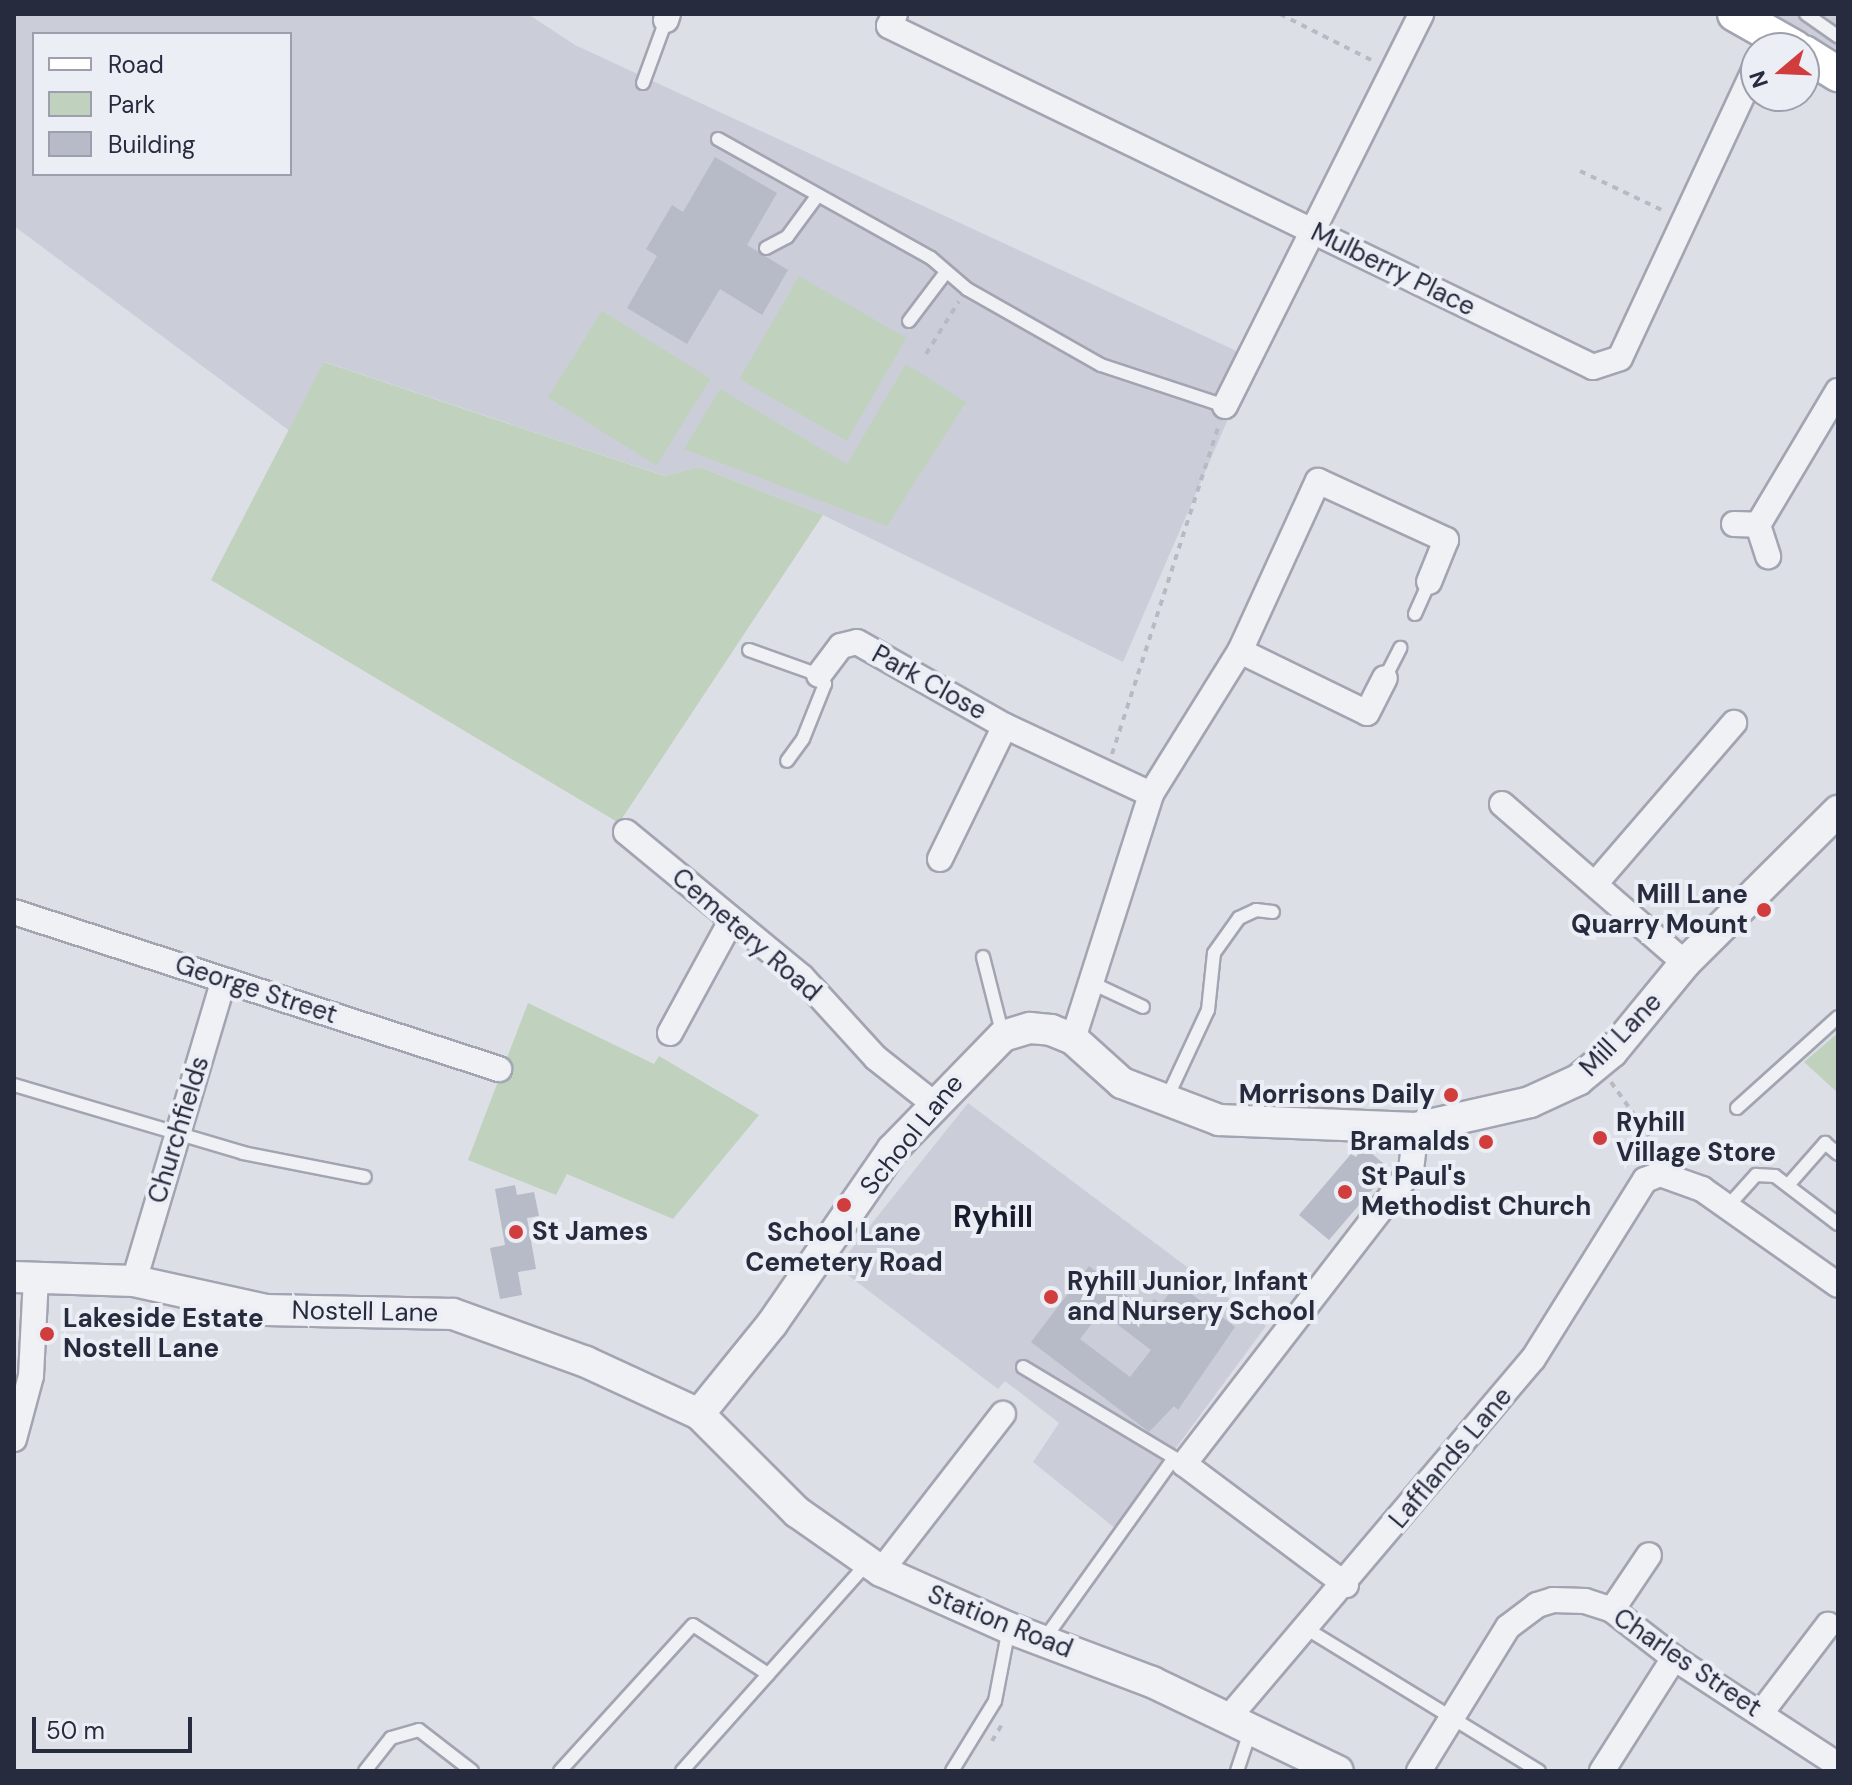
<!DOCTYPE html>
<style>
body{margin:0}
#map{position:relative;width:1852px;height:1785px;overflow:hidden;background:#dddfe7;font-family:"DM Sans",sans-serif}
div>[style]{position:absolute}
.built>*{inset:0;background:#cbced9}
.green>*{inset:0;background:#c0d1bd;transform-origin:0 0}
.building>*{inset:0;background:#b7bac7}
.path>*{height:4px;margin-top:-2px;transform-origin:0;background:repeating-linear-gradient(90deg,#b7bac2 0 6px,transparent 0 12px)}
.roads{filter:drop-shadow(2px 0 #a2a5b1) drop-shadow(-2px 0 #a2a5b1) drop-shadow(0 2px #a2a5b1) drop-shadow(0 -2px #a2a5b1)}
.service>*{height:12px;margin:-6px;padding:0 6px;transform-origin:6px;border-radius:6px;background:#eff1f5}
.minor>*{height:24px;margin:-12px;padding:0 12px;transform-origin:12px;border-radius:12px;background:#eff1f5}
.tertiary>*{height:30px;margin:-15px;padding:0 15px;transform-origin:15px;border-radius:15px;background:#eff1f5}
.secondary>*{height:34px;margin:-17px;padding:0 17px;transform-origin:17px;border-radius:17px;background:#fff}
.dots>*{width:22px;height:22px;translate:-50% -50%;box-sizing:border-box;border:4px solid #eceef5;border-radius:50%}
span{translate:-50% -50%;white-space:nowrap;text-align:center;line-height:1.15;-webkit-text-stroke:8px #eceef5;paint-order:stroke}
.street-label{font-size:26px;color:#262b3e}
.poi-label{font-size:26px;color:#262b3e;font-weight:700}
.right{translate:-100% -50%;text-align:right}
.left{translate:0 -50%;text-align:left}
.quarter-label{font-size:30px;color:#181d2e;font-weight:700}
.frame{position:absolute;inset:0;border:16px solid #262b3e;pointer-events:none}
.legend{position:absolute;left:32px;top:32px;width:260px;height:144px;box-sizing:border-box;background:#eceef5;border:2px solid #9da0ac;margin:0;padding:10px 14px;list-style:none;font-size:24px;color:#262b3e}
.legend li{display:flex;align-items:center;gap:16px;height:40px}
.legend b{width:40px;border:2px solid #9da0ac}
.north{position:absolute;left:1740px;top:32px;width:80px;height:80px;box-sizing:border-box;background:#eceef5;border:2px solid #9da0ac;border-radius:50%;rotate:251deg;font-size:22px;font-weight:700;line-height:32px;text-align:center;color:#262b3e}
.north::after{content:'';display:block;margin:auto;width:28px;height:36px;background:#d13c3d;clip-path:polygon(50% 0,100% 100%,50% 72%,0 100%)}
.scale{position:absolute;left:32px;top:1717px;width:160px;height:36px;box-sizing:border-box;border:4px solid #262b3e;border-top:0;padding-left:10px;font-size:24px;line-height:28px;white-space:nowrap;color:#262b3e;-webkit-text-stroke:6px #eceef5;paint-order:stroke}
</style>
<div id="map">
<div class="built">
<i style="clip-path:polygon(evenodd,14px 14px,528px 14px,575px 45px,1254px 359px,1123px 662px,823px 515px,699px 467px,666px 476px,325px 362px,291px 432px,14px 226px,14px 14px,34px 34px,290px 34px,290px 174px,34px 174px,34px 34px)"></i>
<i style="clip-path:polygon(1775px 14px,1838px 14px,1838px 50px)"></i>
<i style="clip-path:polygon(968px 1103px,1266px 1326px,1116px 1529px,1033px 1462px,1059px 1423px,1005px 1381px,998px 1389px,837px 1267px)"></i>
</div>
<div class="green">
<i style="left:799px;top:276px;width:124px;height:119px;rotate:30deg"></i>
<i style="left:602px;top:311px;width:128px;height:102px;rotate:32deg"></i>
<i style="clip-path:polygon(324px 362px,665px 476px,699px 467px,823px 515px,619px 823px,211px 580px)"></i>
<i style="clip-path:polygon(906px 364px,966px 402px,887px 526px,684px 449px,720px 389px,847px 464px)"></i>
<i style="clip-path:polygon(528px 1003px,654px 1064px,659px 1056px,759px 1115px,673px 1219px,567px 1174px,556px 1195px,468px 1160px)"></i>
<i style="clip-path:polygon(1838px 1033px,1838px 1093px,1804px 1062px)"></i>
</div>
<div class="building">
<i style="clip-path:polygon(715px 157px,777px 193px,747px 245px,788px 270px,762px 315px,720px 289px,687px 344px,627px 308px,657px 256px,646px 249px,672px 205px,683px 212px)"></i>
<i style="clip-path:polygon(1364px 1147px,1390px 1169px,1329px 1240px,1299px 1215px,1351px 1154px,1356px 1157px)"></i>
<i style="clip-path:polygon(515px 1185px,517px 1195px,534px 1192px,539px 1216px,527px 1218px,536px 1269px,518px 1272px,522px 1295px,500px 1299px,490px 1248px,505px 1245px,495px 1189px)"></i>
<i style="clip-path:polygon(evenodd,1089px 1266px,1145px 1310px,1154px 1299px,1161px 1304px,1177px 1283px,1235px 1327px,1178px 1410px,1174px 1406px,1149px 1432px,1031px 1342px,1089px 1266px,1101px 1312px,1151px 1350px,1130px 1377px,1080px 1339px,1101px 1312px)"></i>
</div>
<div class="path">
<i style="left:1280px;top:14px;width:106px;rotate:26.8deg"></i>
<i style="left:1580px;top:171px;width:93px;rotate:25.5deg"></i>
<i style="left:926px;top:354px;width:62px;rotate:-58.1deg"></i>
<i style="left:1112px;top:754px;width:344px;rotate:-72deg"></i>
<i style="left:1611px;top:1082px;width:87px;rotate:54.8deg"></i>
<i style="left:992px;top:1741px;width:23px;rotate:-59deg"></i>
</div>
<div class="roads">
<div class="service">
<i style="left:1806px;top:14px;width:39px;rotate:35deg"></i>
<i style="left:643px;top:83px;width:67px;rotate:-69.9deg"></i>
<i style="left:718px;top:139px;width:244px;rotate:29.2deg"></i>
<i style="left:931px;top:258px;width:48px;rotate:40.7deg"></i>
<i style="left:967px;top:289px;width:154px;rotate:29.6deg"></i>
<i style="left:1101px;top:365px;width:131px;rotate:18.3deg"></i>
<i style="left:766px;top:248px;width:24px;rotate:-28deg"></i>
<i style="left:787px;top:237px;width:52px;rotate:-53.6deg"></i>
<i style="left:909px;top:321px;width:61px;rotate:-52.9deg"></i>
<i style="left:1415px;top:614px;width:35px;rotate:-66deg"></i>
<i style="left:749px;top:650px;width:74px;rotate:19.7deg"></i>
<i style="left:819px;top:675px;width:11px;rotate:56deg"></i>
<i style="left:825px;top:684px;width:59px;rotate:111.8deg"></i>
<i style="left:803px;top:739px;width:27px;rotate:126deg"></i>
<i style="left:1385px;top:678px;width:34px;rotate:-63deg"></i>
<i style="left:983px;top:957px;width:81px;rotate:75.8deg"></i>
<i style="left:1094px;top:984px;width:54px;rotate:25.1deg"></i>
<i style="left:14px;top:1085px;width:239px;rotate:16.5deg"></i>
<i style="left:243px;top:1153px;width:124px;rotate:11.1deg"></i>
<i style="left:1166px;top:1100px;width:99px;rotate:-65deg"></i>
<i style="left:1208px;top:1010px;width:57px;rotate:-84deg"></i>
<i style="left:1214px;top:953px;width:43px;rotate:-54.5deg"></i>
<i style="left:1239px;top:918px;width:19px;rotate:-25deg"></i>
<i style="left:1256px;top:910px;width:17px;rotate:7deg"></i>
<i style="left:1737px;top:1108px;width:136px;rotate:-42deg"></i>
<i style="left:1789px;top:1184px;width:55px;rotate:-48.7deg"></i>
<i style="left:1825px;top:1143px;width:17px;rotate:40deg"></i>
<i style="left:1728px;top:1206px;width:42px;rotate:-47.9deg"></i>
<i style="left:1756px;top:1175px;width:19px;rotate:3deg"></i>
<i style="left:1775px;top:1176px;width:79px;rotate:37.3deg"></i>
<i style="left:1023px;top:1367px;width:181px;rotate:31deg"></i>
<i style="left:1307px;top:1629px;width:272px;rotate:31.5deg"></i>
<i style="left:1043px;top:1641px;width:225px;rotate:-54.4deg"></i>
<i style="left:365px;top:1771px;width:42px;rotate:-51.8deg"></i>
<i style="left:391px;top:1738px;width:29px;rotate:-16deg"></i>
<i style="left:419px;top:1730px;width:67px;rotate:37.7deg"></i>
<i style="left:560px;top:1771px;width:197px;rotate:-47.7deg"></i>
<i style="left:693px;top:1625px;width:90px;rotate:33.2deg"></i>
<i style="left:682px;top:1771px;width:280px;rotate:-48.3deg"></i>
<i style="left:952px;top:1771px;width:82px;rotate:-58.4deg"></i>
<i style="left:995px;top:1701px;width:74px;rotate:-79.1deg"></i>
<i style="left:1237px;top:1771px;width:44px;rotate:-71.6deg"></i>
</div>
<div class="minor">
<i style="left:895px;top:14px;width:13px;rotate:117deg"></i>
<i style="left:889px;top:26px;width:782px;rotate:25.84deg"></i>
<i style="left:1593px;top:367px;width:28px;rotate:-18deg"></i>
<i style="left:1620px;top:358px;width:322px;rotate:-65deg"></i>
<i style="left:666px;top:20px;width:6px;rotate:-72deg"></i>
<i style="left:1225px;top:406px;width:438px;rotate:-63.4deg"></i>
<i style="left:1734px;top:524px;width:24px;rotate:2deg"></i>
<i style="left:1758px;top:525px;width:33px;rotate:72deg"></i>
<i style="left:1758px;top:525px;width:156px;rotate:-59.2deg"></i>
<i style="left:1240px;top:651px;width:141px;rotate:26deg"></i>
<i style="left:1367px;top:713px;width:39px;rotate:-63deg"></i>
<i style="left:819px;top:675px;width:36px;rotate:-53deg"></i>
<i style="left:841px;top:646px;width:16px;rotate:-14deg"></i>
<i style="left:857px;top:642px;width:170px;rotate:29.6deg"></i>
<i style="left:1005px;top:726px;width:161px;rotate:25deg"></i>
<i style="left:1502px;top:804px;width:242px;rotate:41deg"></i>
<i style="left:626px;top:832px;width:228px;rotate:39.5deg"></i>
<i style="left:802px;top:977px;width:110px;rotate:47.6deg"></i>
<i style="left:876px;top:1058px;width:74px;rotate:38.4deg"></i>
<i style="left:940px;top:859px;width:148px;rotate:-64deg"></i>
<i style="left:1595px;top:884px;width:213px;rotate:-49.2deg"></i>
<i style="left:14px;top:912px;width:510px;rotate:17.94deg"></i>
<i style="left:670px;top:1033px;width:128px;rotate:-61.4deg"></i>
<i style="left:1073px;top:1039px;width:257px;rotate:-72.3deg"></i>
<i style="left:1151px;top:794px;width:168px;rotate:-58.1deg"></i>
<i style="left:1240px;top:651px;width:187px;rotate:-65.4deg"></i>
<i style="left:1318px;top:481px;width:141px;rotate:24.7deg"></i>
<i style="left:1446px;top:540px;width:45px;rotate:112deg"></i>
<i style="left:134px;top:1281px;width:314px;rotate:-73.4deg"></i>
<i style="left:14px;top:1439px;width:65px;rotate:-74.9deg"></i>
<i style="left:31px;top:1376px;width:98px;rotate:-87.1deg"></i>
<i style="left:881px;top:1571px;width:199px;rotate:-52.2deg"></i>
<i style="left:1346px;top:1585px;width:202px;rotate:-143.2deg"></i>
<i style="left:1184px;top:1464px;width:371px;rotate:-52.3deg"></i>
<i style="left:1411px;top:1170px;width:42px;rotate:-83.2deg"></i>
<i style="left:1612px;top:1610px;width:66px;rotate:-56.1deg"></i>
<i style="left:1761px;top:1713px;width:111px;rotate:-52.7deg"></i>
<i style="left:1230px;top:1716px;width:468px;rotate:-49.7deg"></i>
<i style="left:1533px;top:1359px;width:211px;rotate:-58deg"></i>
<i style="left:1645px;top:1180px;width:16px;rotate:-22deg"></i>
<i style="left:1660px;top:1174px;width:45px;rotate:19.7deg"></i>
<i style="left:1702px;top:1189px;width:166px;rotate:35.2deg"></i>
<i style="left:1419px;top:1771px;width:169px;rotate:-58.3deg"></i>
<i style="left:1508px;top:1627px;width:36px;rotate:-37deg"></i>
<i style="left:1537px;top:1605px;width:17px;rotate:-17deg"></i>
<i style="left:1553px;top:1600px;width:32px;rotate:2deg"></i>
<i style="left:1585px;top:1601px;width:28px;rotate:18deg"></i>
<i style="left:1612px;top:1610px;width:78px;rotate:37.7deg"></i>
<i style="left:1674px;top:1658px;width:196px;rotate:33.1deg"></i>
<i style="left:1602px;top:1771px;width:134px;rotate:-57.5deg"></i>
</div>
<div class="tertiary">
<i style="left:14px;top:1277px;width:120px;rotate:1.9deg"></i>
<i style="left:134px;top:1281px;width:135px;rotate:12.4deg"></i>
<i style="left:266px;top:1310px;width:187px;rotate:1.2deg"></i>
<i style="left:453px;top:1314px;width:141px;rotate:19.8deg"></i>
<i style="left:586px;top:1362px;width:124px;rotate:24.7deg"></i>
<i style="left:699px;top:1414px;width:139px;rotate:45deg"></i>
<i style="left:797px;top:1512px;width:103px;rotate:35.1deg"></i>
<i style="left:881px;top:1571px;width:140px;rotate:24deg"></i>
<i style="left:1009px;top:1628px;width:153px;rotate:20.7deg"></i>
<i style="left:1152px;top:1682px;width:206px;rotate:25.6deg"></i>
<i style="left:699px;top:1414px;width:116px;rotate:-51deg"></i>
<i style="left:772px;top:1324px;width:211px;rotate:-55.4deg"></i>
<i style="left:892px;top:1150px;width:159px;rotate:-45.8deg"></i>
<i style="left:1003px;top:1036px;width:28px;rotate:-17deg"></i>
<i style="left:1030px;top:1028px;width:21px;rotate:5deg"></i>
<i style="left:1051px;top:1030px;width:24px;rotate:22deg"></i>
<i style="left:1073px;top:1039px;width:66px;rotate:41.9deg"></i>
<i style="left:1122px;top:1083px;width:104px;rotate:20.9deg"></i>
<i style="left:1219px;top:1120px;width:197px;rotate:2.3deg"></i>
<i style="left:1416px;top:1128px;width:117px;rotate:-12.8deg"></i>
<i style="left:1530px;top:1102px;width:53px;rotate:-24.6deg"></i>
<i style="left:1578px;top:1080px;width:44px;rotate:-39.5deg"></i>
<i style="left:1612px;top:1052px;width:115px;rotate:-50.6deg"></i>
<i style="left:1685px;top:963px;width:216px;rotate:-44.8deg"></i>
</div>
<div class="secondary">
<i style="left:1735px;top:14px;width:69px;rotate:29.5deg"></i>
<i style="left:1804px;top:53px;width:40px;rotate:32deg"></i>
</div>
</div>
<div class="dots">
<i style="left:1764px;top:910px;background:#d13c3d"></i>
<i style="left:1451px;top:1095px;background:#d13c3d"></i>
<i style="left:1600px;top:1138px;background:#d13c3d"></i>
<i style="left:1486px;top:1142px;background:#d13c3d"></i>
<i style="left:1345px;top:1192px;background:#d13c3d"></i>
<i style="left:844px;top:1205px;background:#d13c3d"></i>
<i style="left:516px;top:1232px;background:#d13c3d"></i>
<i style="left:1051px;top:1297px;background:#d13c3d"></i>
<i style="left:47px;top:1334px;background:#d13c3d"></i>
</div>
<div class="street-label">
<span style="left:1393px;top:270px;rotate:26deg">Mulberry Place</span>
<span style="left:929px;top:683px;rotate:29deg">Park Close</span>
<span style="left:746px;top:935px;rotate:41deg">Cemetery Road</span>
<span style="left:256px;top:990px;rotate:18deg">George Street</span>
<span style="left:1621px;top:1035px;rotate:-46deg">Mill Lane</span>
<span style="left:179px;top:1130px;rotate:-73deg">Churchfields</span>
<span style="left:912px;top:1135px;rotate:-51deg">School Lane</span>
<span style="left:365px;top:1312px;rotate:1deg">Nostell Lane</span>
<span style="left:1451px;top:1458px;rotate:-50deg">Lafflands Lane</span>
<span style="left:1000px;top:1622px;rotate:22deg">Station Road</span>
<span style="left:1687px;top:1663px;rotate:34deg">Charles Street</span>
</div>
<div class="poi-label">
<span class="right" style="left:1748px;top:910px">Mill Lane<br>Quarry Mount</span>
<span class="right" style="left:1435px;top:1095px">Morrisons Daily</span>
<span class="left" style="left:1616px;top:1138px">Ryhill<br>Village Store</span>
<span class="right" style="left:1470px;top:1142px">Bramalds</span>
<span class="left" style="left:1361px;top:1192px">St Paul's<br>Methodist Church</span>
<span class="left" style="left:532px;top:1232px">St James</span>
<span style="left:844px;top:1248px">School Lane<br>Cemetery Road</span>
<span class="left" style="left:1067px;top:1297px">Ryhill Junior, Infant<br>and Nursery School</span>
<span class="left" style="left:63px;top:1334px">Lakeside Estate<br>Nostell Lane</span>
</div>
<div class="quarter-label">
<span style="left:993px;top:1217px">Ryhill</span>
</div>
<div class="frame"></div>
<ul class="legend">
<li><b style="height:10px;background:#fff"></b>Road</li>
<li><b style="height:22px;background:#c0d1bd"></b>Park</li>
<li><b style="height:22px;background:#b7bac7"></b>Building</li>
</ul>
<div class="north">N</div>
<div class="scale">50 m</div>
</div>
